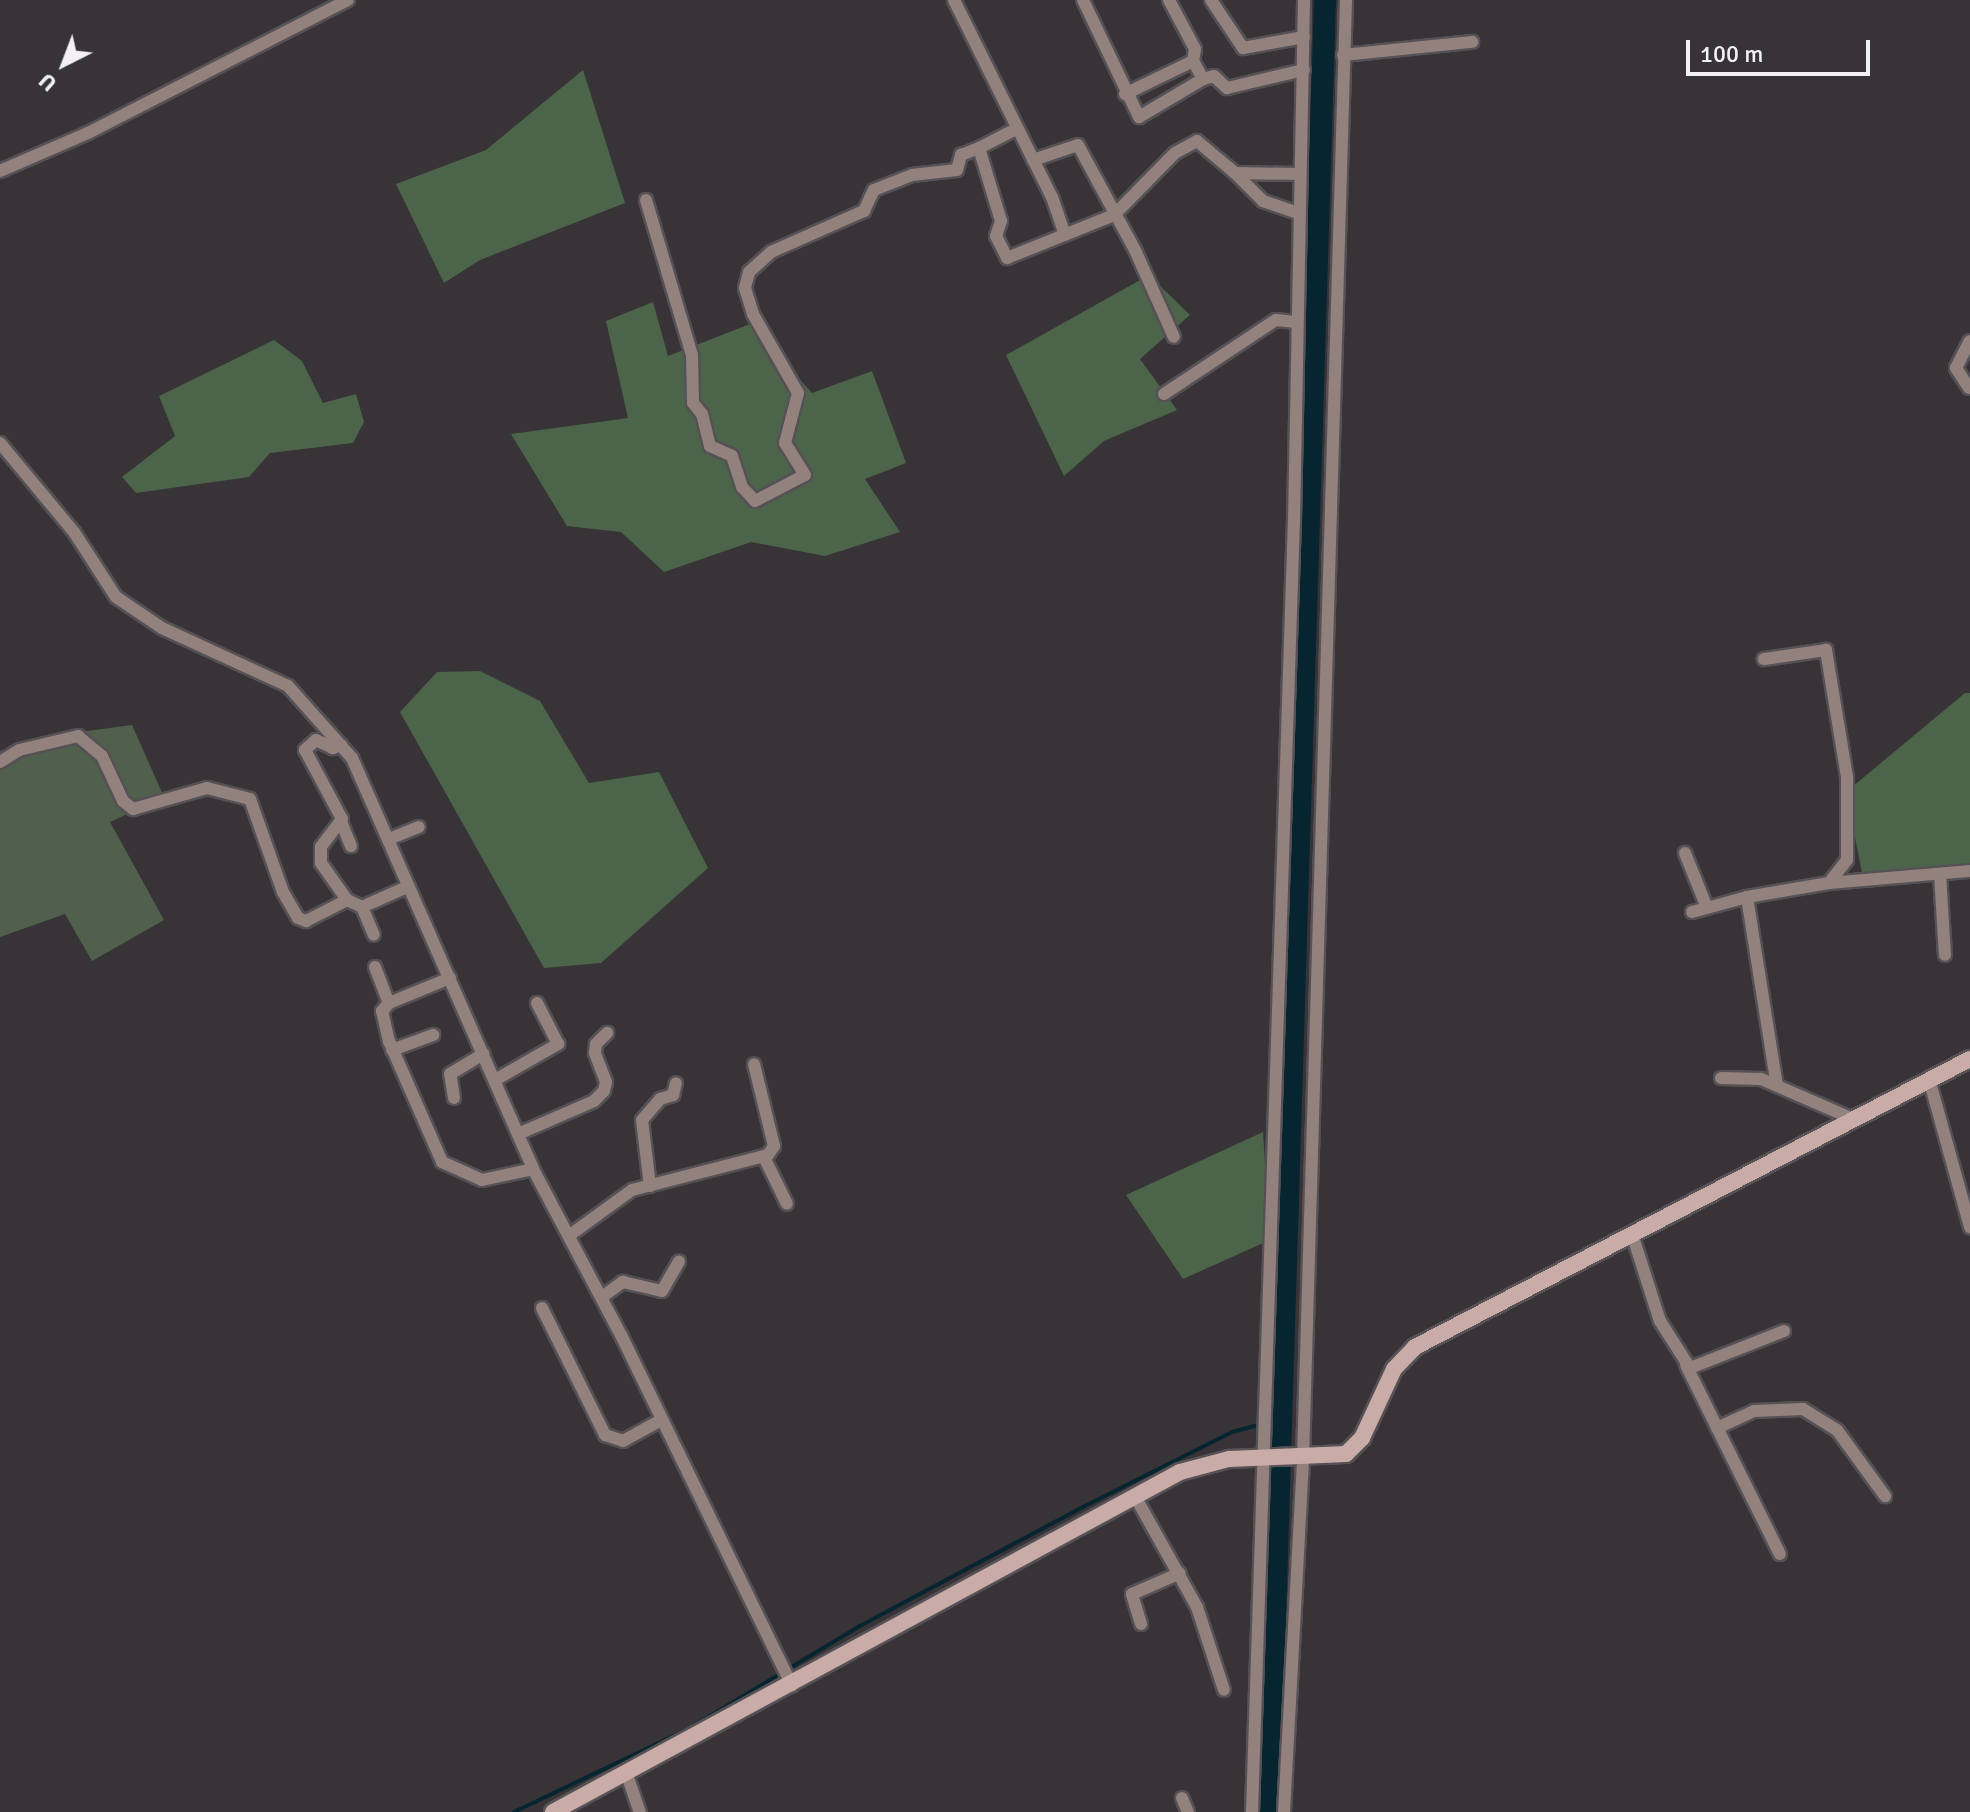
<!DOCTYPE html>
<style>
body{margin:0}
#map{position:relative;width:1970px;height:1812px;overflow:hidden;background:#373337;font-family:Signika,sans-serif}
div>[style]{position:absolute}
.green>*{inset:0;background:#50604d}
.forest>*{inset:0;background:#4c6449}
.stream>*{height:4px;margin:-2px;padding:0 2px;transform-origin:2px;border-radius:2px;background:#062530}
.river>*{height:22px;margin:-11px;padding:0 11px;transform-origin:11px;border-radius:11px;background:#062530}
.roads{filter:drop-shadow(2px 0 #555155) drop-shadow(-2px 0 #555155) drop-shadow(0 2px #555155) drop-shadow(0 -2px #555155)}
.minor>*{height:12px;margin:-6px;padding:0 6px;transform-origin:6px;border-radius:6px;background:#93817e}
.secondary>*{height:16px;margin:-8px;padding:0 8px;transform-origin:8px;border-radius:8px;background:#c9aca8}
span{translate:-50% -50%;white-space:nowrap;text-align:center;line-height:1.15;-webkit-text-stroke:6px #373337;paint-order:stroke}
.north{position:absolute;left:24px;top:24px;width:80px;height:80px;-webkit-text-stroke:6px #373337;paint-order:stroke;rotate:222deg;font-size:22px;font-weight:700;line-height:32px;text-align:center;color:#f4f1f4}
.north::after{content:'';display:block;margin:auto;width:28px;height:36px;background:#f4f1f4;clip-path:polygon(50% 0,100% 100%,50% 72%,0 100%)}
.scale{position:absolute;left:1686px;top:40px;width:184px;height:36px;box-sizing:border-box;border:4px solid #f4f1f4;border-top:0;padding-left:10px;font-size:24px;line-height:28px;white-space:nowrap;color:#f4f1f4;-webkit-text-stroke:6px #373337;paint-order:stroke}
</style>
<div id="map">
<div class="green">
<i style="clip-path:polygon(132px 725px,164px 797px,110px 822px,164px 920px,92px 961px,65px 914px,0 937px,0 751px,57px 735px)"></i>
</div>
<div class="forest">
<i style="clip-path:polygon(583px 70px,625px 203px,480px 260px,444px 283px,396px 184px,486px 150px)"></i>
<i style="clip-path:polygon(1149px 275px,1190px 315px,1140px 359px,1177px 410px,1104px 441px,1064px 476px,1006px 355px)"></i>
<i style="clip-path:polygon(653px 302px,668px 356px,750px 324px,812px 393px,872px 371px,906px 463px,865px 479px,900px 532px,825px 556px,751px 542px,664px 572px,621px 532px,567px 526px,511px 434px,628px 418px,606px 321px)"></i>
<i style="clip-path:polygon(274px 340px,302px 361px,323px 403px,356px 394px,364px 422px,353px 443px,270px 453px,249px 477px,136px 493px,122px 477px,175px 436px,159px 396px)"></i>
<i style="clip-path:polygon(480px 671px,540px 701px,589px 783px,659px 772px,708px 868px,601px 963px,544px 968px,400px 712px,437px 672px)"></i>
<i style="clip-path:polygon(1965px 693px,1970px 693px,1970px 871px,1864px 883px,1846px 792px)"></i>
<i style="clip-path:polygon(1263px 1132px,1270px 1240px,1183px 1279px,1126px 1195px)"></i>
</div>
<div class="stream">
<i style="left:514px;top:1812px;width:195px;rotate:-25.5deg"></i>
<i style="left:690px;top:1728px;width:198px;rotate:-31deg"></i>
<i style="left:860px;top:1626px;width:248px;rotate:-28.1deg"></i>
<i style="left:1079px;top:1509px;width:171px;rotate:-26.7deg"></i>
<i style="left:1232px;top:1432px;width:47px;rotate:-14.9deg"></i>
</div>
<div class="river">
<i style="left:1269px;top:1812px;width:1813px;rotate:-88.23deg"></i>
</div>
<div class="roads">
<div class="minor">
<i style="left:954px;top:0;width:220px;rotate:63.6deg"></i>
<i style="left:1052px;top:197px;width:40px;rotate:71.1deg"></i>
<i style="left:1083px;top:0;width:130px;rotate:64.4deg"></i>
<i style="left:1139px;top:117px;width:74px;rotate:-30.7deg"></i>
<i style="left:1169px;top:0;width:55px;rotate:62deg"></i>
<i style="left:1195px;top:49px;width:12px;rotate:99deg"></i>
<i style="left:1211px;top:0;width:58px;rotate:56.3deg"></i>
<i style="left:1243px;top:48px;width:62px;rotate:-10.2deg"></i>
<i style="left:1343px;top:55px;width:130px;rotate:-5.8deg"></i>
<i style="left:1125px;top:94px;width:76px;rotate:-25.9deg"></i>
<i style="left:1193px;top:61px;width:21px;rotate:61deg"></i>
<i style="left:1203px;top:79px;width:11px;rotate:-15deg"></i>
<i style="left:1214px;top:76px;width:18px;rotate:43deg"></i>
<i style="left:1227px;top:88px;width:79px;rotate:-13.2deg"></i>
<i style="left:979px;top:148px;width:42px;rotate:-27.2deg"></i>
<i style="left:1033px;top:160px;width:47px;rotate:-18.4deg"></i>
<i style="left:1078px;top:145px;width:119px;rotate:61.5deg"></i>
<i style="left:1135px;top:250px;width:95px;rotate:65.9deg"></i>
<i style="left:0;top:171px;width:96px;rotate:-23.4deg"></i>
<i style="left:88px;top:133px;width:292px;rotate:-27.1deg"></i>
<i style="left:1235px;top:173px;width:40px;rotate:45deg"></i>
<i style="left:1263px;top:201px;width:37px;rotate:19deg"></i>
<i style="left:646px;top:200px;width:162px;rotate:73.5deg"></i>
<i style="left:692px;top:355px;width:48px;rotate:88.8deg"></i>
<i style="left:693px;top:403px;width:14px;rotate:51deg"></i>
<i style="left:702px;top:414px;width:33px;rotate:76deg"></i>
<i style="left:710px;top:446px;width:24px;rotate:24deg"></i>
<i style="left:732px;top:456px;width:33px;rotate:72deg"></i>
<i style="left:742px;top:487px;width:19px;rotate:47deg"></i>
<i style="left:755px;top:501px;width:56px;rotate:-27.5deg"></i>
<i style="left:805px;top:475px;width:38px;rotate:-122deg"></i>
<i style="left:785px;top:443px;width:52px;rotate:-75.4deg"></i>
<i style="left:798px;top:393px;width:91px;rotate:-119.7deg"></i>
<i style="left:753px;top:314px;width:27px;rotate:-107deg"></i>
<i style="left:745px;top:288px;width:16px;rotate:-76deg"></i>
<i style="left:749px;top:272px;width:30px;rotate:-42deg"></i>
<i style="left:771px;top:252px;width:102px;rotate:-23.8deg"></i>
<i style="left:864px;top:211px;width:23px;rotate:-65deg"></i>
<i style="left:874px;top:190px;width:41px;rotate:-21.5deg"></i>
<i style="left:912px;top:175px;width:45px;rotate:-6.3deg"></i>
<i style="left:957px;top:170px;width:16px;rotate:-75deg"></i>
<i style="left:961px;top:155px;width:19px;rotate:-21deg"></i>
<i style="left:979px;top:148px;width:76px;rotate:73.2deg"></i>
<i style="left:1001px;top:221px;width:16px;rotate:108deg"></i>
<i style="left:996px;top:236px;width:25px;rotate:63deg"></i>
<i style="left:1007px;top:258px;width:115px;rotate:-21.9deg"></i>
<i style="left:1114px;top:215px;width:87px;rotate:-45.5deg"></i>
<i style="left:1175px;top:153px;width:25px;rotate:-29deg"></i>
<i style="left:1197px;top:141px;width:50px;rotate:40.1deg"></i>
<i style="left:1235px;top:173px;width:65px;rotate:0.9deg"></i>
<i style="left:1969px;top:388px;width:24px;rotate:-123deg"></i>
<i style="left:1956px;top:368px;width:30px;rotate:-63deg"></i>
<i style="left:1164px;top:394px;width:134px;rotate:-33.5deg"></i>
<i style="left:1276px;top:320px;width:20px;rotate:6deg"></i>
<i style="left:0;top:443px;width:116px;rotate:50.3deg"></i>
<i style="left:74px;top:532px;width:77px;rotate:57.1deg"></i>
<i style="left:116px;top:597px;width:55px;rotate:34deg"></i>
<i style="left:162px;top:628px;width:139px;rotate:24.7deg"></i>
<i style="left:288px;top:686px;width:96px;rotate:48.4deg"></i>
<i style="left:352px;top:758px;width:449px;rotate:66.2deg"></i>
<i style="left:533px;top:1169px;width:188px;rotate:62.1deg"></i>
<i style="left:621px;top:1335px;width:390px;rotate:64deg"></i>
<i style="left:341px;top:745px;width:9px;rotate:159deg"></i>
<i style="left:333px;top:748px;width:19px;rotate:-155deg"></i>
<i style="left:316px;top:740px;width:15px;rotate:138deg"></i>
<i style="left:305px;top:750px;width:78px;rotate:61.8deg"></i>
<i style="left:342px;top:819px;width:35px;rotate:127deg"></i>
<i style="left:321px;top:847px;width:16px;rotate:90deg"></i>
<i style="left:321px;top:863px;width:45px;rotate:54.9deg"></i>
<i style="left:347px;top:900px;width:17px;rotate:25deg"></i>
<i style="left:362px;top:907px;width:51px;rotate:-24.1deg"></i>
<i style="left:0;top:762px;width:22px;rotate:-32deg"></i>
<i style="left:19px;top:750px;width:61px;rotate:-13.3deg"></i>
<i style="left:78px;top:736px;width:31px;rotate:40deg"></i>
<i style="left:102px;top:756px;width:50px;rotate:65deg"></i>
<i style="left:123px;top:801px;width:13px;rotate:39deg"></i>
<i style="left:133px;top:809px;width:77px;rotate:-15.8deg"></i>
<i style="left:207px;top:788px;width:44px;rotate:14.3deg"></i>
<i style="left:250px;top:799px;width:99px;rotate:70.5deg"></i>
<i style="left:283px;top:892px;width:30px;rotate:60deg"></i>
<i style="left:298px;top:918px;width:9px;rotate:21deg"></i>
<i style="left:306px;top:921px;width:46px;rotate:-27.1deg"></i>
<i style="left:342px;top:824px;width:24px;rotate:68deg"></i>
<i style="left:389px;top:839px;width:32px;rotate:-22deg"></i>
<i style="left:1685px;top:853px;width:59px;rotate:68.2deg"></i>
<i style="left:1940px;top:874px;width:81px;rotate:86.5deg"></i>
<i style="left:1829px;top:883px;width:142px;rotate:-4.9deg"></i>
<i style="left:1747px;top:897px;width:83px;rotate:-9.7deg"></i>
<i style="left:1829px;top:883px;width:29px;rotate:-52deg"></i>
<i style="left:1847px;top:860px;width:83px;rotate:-90deg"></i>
<i style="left:1847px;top:777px;width:129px;rotate:-99.4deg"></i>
<i style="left:1826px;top:650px;width:63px;rotate:171.7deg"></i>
<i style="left:362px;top:907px;width:30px;rotate:67deg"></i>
<i style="left:1692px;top:912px;width:57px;rotate:-15.3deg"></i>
<i style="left:1747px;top:897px;width:191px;rotate:81deg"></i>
<i style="left:375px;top:967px;width:39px;rotate:69deg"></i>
<i style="left:389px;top:1003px;width:66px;rotate:-22.3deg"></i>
<i style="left:389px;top:1003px;width:11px;rotate:131deg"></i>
<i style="left:382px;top:1011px;width:31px;rotate:77deg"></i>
<i style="left:389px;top:1041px;width:132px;rotate:66.3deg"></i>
<i style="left:442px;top:1162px;width:44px;rotate:24.2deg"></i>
<i style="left:482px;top:1180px;width:52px;rotate:-12.2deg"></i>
<i style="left:392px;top:1050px;width:44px;rotate:-20.1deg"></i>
<i style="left:1721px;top:1078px;width:40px;rotate:1.4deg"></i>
<i style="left:1761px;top:1079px;width:100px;rotate:23.5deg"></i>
<i style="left:1929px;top:1079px;width:154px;rotate:74.5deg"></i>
<i style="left:495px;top:1080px;width:73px;rotate:-29.7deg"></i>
<i style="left:558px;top:1044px;width:46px;rotate:-117.1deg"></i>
<i style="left:454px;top:1098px;width:24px;rotate:-99deg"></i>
<i style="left:450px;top:1074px;width:39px;rotate:-31deg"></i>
<i style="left:518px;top:1134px;width:83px;rotate:-23.5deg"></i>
<i style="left:594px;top:1101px;width:14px;rotate:-45deg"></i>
<i style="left:604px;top:1091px;width:9px;rotate:-77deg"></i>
<i style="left:606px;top:1082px;width:31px;rotate:-111deg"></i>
<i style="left:595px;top:1053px;width:9px;rotate:-84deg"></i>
<i style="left:596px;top:1044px;width:16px;rotate:-45deg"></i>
<i style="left:764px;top:1157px;width:52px;rotate:63.9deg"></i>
<i style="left:650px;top:1186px;width:66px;rotate:-96.9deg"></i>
<i style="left:642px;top:1120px;width:28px;rotate:-49deg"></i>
<i style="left:660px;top:1099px;width:14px;rotate:-17deg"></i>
<i style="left:673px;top:1095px;width:12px;rotate:-76deg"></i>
<i style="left:1632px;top:1234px;width:91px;rotate:72.2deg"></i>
<i style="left:1660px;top:1321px;width:56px;rotate:57.4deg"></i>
<i style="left:1690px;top:1368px;width:101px;rotate:-21.5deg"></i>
<i style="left:570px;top:1235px;width:77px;rotate:-36deg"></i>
<i style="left:632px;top:1190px;width:140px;rotate:-14.4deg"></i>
<i style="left:768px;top:1155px;width:11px;rotate:-56deg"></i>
<i style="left:774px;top:1146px;width:84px;rotate:-103.7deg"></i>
<i style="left:602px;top:1297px;width:26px;rotate:-36deg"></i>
<i style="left:623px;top:1282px;width:40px;rotate:13deg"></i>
<i style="left:662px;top:1291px;width:34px;rotate:-60deg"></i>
<i style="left:542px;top:1308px;width:142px;rotate:63.6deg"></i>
<i style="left:605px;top:1435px;width:19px;rotate:18deg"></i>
<i style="left:623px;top:1441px;width:43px;rotate:-28.9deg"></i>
<i style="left:1686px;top:1365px;width:211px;rotate:63.6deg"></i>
<i style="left:1717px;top:1428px;width:41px;rotate:-24.7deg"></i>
<i style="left:1754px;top:1411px;width:49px;rotate:-2.3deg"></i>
<i style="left:1803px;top:1409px;width:40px;rotate:32deg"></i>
<i style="left:1837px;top:1430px;width:82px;rotate:54deg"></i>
<i style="left:1136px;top:1498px;width:125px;rotate:60.8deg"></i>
<i style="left:1197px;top:1607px;width:87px;rotate:72deg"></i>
<i style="left:1141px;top:1624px;width:31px;rotate:-107deg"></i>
<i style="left:1132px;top:1594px;width:52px;rotate:-23.6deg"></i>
<i style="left:627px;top:1775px;width:39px;rotate:71deg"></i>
<i style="left:1182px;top:1798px;width:15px;rotate:67deg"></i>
<i style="left:1252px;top:1812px;width:1292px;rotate:-88.14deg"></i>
<i style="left:1294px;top:521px;width:521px;rotate:-88.9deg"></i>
<i style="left:1284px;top:1812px;width:355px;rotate:-86.9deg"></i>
<i style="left:1303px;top:1458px;width:1459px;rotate:-88.31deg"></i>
</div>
<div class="secondary">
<i style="left:553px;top:1812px;width:713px;rotate:-28.47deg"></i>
<i style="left:1180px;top:1472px;width:51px;rotate:-14.9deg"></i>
<i style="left:1229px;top:1459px;width:117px;rotate:-2.4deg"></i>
<i style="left:1346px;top:1454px;width:23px;rotate:-45deg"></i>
<i style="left:1362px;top:1438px;width:76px;rotate:-65.1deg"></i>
<i style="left:1394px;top:1369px;width:30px;rotate:-46deg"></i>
<i style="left:1415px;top:1347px;width:625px;rotate:-27.43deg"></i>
</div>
</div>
<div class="north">U</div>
<div class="scale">100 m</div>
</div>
